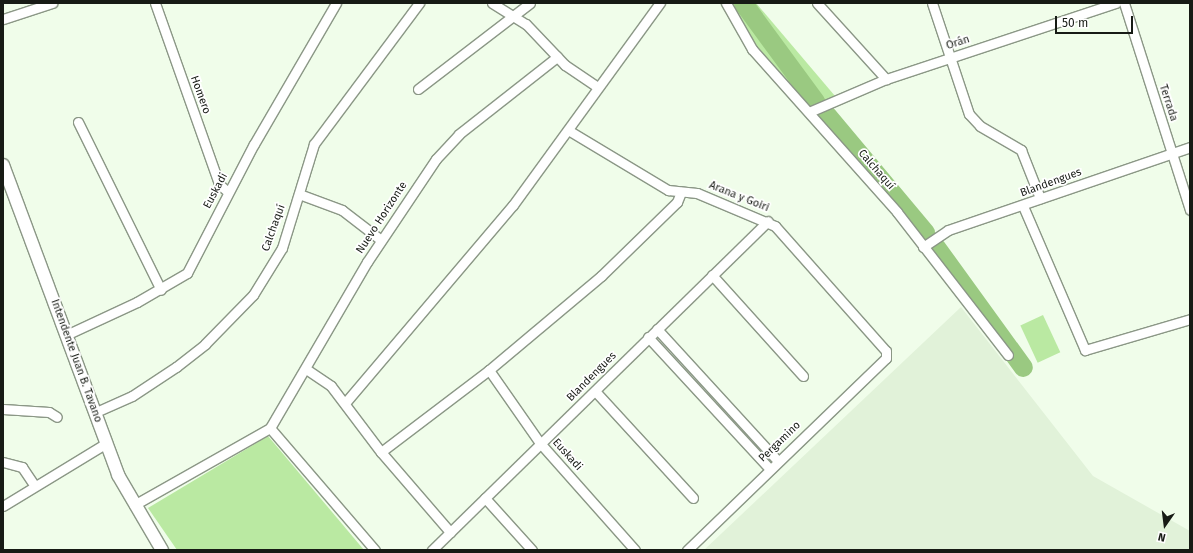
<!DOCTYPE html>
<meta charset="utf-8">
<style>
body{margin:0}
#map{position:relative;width:1193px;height:553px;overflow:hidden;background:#f0fdea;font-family:"Fira Sans",sans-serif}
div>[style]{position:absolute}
.built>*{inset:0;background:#e1f2d9}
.green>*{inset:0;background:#bae9a2;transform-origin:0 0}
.river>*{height:19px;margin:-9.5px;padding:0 9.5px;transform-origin:9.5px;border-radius:9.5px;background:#9ac981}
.roads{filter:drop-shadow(1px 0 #8b9786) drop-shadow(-1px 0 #8b9786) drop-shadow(0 1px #8b9786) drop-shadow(0 -1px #8b9786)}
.street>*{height:9px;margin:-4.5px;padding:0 4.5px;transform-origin:4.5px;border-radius:4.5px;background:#fff}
.secondary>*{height:12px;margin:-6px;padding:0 6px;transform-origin:6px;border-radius:6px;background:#fff}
span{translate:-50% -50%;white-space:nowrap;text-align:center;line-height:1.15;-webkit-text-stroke:3.5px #fff;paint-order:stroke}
.street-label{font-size:11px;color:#171b15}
.frame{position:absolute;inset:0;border:4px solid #171b15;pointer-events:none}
.north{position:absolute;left:1145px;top:505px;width:40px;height:40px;-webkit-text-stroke:3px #fff;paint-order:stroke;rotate:194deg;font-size:11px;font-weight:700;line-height:16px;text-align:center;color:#171b15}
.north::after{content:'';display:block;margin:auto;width:14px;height:18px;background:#171b15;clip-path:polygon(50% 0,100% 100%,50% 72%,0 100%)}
.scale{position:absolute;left:1055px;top:16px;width:78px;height:18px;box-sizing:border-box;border:2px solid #171b15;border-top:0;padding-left:5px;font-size:12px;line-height:14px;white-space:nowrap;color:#171b15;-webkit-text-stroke:3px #fff;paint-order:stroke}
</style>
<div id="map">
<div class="built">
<i style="clip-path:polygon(961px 307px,1093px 476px,1190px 531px,1190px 550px,704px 550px)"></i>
</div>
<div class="green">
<i style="clip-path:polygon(731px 3px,756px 3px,835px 96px,812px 105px,805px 100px,753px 45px)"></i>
<i style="left:1043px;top:315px;width:41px;height:25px;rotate:65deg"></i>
<i style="clip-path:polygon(268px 436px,364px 550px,177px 550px,148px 508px)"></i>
</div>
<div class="river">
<i style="left:743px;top:3px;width:122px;rotate:53.7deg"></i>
<i style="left:827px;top:115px;width:153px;rotate:50.1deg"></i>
<i style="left:936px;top:247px;width:148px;rotate:54.1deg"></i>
</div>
<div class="roads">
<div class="street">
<i style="left:155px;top:3px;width:192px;rotate:70.5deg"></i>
<i style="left:219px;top:184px;width:12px;rotate:42deg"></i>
<i style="left:492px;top:3px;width:40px;rotate:32deg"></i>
<i style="left:526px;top:24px;width:57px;rotate:46.4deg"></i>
<i style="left:565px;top:65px;width:37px;rotate:34deg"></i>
<i style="left:726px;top:3px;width:53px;rotate:60.5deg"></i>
<i style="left:752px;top:49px;width:218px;rotate:48.3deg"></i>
<i style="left:897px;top:212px;width:181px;rotate:52.2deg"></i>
<i style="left:817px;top:3px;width:103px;rotate:47.8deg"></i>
<i style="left:932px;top:3px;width:117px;rotate:71.6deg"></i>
<i style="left:969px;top:114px;width:16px;rotate:47deg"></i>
<i style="left:980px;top:126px;width:48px;rotate:30.3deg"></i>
<i style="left:1021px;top:150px;width:52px;rotate:68.4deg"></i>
<i style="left:1124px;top:3px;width:217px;rotate:72.3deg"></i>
<i style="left:3px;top:19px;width:52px;rotate:-18.1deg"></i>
<i style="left:418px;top:89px;width:141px;rotate:-37.5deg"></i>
<i style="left:809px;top:112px;width:84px;rotate:-23.2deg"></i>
<i style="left:886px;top:79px;width:242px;rotate:-18.3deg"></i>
<i style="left:78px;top:122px;width:187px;rotate:63.7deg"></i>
<i style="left:568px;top:130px;width:117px;rotate:31deg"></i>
<i style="left:668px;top:190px;width:29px;rotate:6deg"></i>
<i style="left:697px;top:193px;width:85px;rotate:22.9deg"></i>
<i style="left:775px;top:226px;width:167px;rotate:48.4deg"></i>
<i style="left:886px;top:351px;width:7px;rotate:90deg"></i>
<i style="left:886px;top:358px;width:277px;rotate:136deg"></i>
<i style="left:299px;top:194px;width:46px;rotate:20.4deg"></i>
<i style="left:342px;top:210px;width:49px;rotate:37.6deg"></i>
<i style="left:1023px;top:206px;width:157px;rotate:66.7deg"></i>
<i style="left:1085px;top:350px;width:109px;rotate:-16.4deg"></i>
<i style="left:923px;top:247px;width:30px;rotate:-34deg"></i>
<i style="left:948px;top:230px;width:256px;rotate:-18.9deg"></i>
<i style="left:712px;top:275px;width:136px;rotate:48deg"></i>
<i style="left:657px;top:329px;width:179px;rotate:47.5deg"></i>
<i style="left:66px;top:335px;width:78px;rotate:-24.9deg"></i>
<i style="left:137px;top:302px;width:58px;rotate:-30.1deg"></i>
<i style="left:187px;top:273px;width:145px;rotate:-62.6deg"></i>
<i style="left:254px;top:144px;width:163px;rotate:-59.8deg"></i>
<i style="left:648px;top:337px;width:180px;rotate:47.3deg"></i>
<i style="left:306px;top:369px;width:30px;rotate:34deg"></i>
<i style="left:331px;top:386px;width:83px;rotate:52.9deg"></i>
<i style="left:381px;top:452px;width:106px;rotate:49.2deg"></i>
<i style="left:489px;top:370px;width:89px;rotate:55.1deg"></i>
<i style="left:540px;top:443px;width:143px;rotate:48.4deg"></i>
<i style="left:595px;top:391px;width:145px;rotate:47.5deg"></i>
<i style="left:345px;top:403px;width:260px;rotate:-49.7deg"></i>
<i style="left:513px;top:205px;width:250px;rotate:-54deg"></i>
<i style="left:3px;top:409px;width:46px;rotate:3.7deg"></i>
<i style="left:49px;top:412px;width:9px;rotate:32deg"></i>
<i style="left:96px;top:412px;width:39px;rotate:-24deg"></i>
<i style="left:132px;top:396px;width:53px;rotate:-33.4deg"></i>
<i style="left:176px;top:367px;width:37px;rotate:-38deg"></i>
<i style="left:205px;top:344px;width:69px;rotate:-45.6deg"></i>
<i style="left:253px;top:295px;width:55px;rotate:-58.3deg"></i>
<i style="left:282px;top:248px;width:109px;rotate:-72.9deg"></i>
<i style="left:314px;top:144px;width:176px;rotate:-53.3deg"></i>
<i style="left:270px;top:428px;width:161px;rotate:49.3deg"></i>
<i style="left:381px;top:452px;width:136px;rotate:-37.2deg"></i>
<i style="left:489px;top:370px;width:146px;rotate:-40deg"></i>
<i style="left:601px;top:276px;width:106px;rotate:-44.2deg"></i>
<i style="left:677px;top:202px;width:11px;rotate:-68deg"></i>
<i style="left:3px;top:462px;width:20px;rotate:15deg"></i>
<i style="left:22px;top:467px;width:22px;rotate:56deg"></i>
<i style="left:485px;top:498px;width:70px;rotate:47.9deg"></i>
<i style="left:134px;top:505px;width:156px;rotate:-29.5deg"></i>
<i style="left:270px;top:428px;width:192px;rotate:-59.7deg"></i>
<i style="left:367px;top:262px;width:124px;rotate:-56.2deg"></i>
<i style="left:436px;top:159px;width:34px;rotate:-47deg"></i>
<i style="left:459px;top:134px;width:125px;rotate:-38.2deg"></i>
<i style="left:3px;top:506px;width:119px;rotate:-31.3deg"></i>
<i style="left:432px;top:550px;width:470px;rotate:-44.4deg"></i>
</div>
<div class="secondary">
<i style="left:3px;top:165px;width:331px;rotate:69.6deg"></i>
<i style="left:118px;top:475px;width:87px;rotate:59.6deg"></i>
</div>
</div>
<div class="street-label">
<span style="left:958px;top:43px;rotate:-18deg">Orán</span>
<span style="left:200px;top:95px;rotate:70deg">Homero</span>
<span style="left:1168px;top:103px;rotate:72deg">Terrada</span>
<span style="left:876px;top:170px;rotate:49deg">Calchaquí</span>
<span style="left:1051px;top:183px;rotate:-20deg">Blandengues</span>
<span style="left:216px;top:191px;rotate:-62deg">Euskadi</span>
<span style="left:739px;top:197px;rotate:22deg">Arana y Goiri</span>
<span style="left:382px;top:218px;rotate:-57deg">Nuevo Horizonte</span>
<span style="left:274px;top:228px;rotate:-70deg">Calchaquí</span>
<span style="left:76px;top:361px;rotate:70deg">Intendente Juan B. Tavano</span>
<span style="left:592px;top:377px;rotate:-45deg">Blandengues</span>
<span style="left:780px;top:442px;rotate:-44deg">Pergamino</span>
<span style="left:567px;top:455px;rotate:48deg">Euskadi</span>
</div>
<div class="frame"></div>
<div class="north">N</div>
<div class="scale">50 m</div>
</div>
